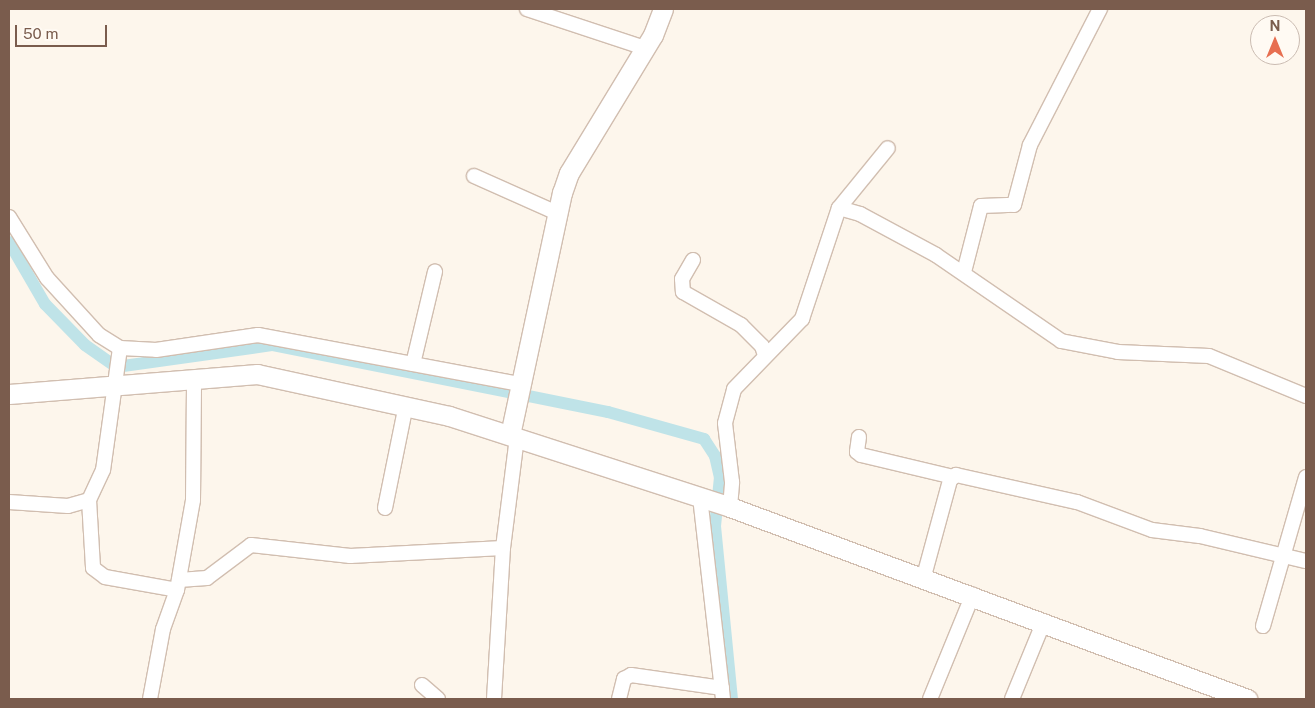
<!DOCTYPE html>
<style>
body{margin:0}
#map{position:relative;width:1315px;height:708px;overflow:hidden;background:#fdf6ec;font-family:"Public Sans",sans-serif}
div>[style]{position:absolute}
.canal>*{height:12px;margin:-6px;padding:0 6px;transform-origin:6px;border-radius:6px;background:#bfe3e8}
.roads{filter:drop-shadow(1px 0 #d1beb0) drop-shadow(-1px 0 #d1beb0) drop-shadow(0 1px #d1beb0) drop-shadow(0 -1px #d1beb0)}
.street>*{height:14px;margin:-7px;padding:0 7px;transform-origin:7px;border-radius:7px;background:#fff}
.secondary>*{height:19px;margin:-9.5px;padding:0 9.5px;transform-origin:9.5px;border-radius:9.5px;background:#fff}
span{translate:-50% -50%;white-space:nowrap;text-align:center;line-height:1.15;-webkit-text-stroke:4px #fffaf3;paint-order:stroke}
.frame{position:absolute;inset:0;border:10px solid #7a5c4d;pointer-events:none}
.north{position:absolute;left:1250px;top:15px;width:50px;height:50px;box-sizing:border-box;background:#fffaf3;border:1px solid #cabbb1;border-radius:50%;rotate:0deg;font-size:14px;font-weight:700;line-height:20px;text-align:center;color:#7a5c4d}
.north::after{content:'';display:block;margin:auto;width:18px;height:22px;background:#e76f51;clip-path:polygon(50% 0,100% 100%,50% 72%,0 100%)}
.scale{position:absolute;left:15px;top:25px;width:92px;height:22px;box-sizing:border-box;border:2px solid #7a5c4d;border-top:0;padding-left:6px;font-size:15px;line-height:18px;white-space:nowrap;color:#7a5c4d;-webkit-text-stroke:4px #fffaf3;paint-order:stroke}
</style>
<div id="map">
<div class="canal">
<i style="left:9px;top:242px;width:72px;rotate:59.9deg"></i>
<i style="left:45px;top:304px;width:57px;rotate:45.7deg"></i>
<i style="left:85px;top:345px;width:38px;rotate:35deg"></i>
<i style="left:116px;top:367px;width:159px;rotate:-8deg"></i>
<i style="left:273px;top:345px;width:342px;rotate:11.3deg"></i>
<i style="left:608px;top:412px;width:100px;rotate:15.7deg"></i>
<i style="left:704px;top:439px;width:20px;rotate:57deg"></i>
<i style="left:715px;top:456px;width:22px;rotate:77deg"></i>
<i style="left:720px;top:477px;width:49px;rotate:95.8deg"></i>
<i style="left:715px;top:526px;width:174px;rotate:84.4deg"></i>
</div>
<div class="roads">
<div class="street">
<i style="left:527px;top:9px;width:124px;rotate:18.3deg"></i>
<i style="left:474px;top:176px;width:91px;rotate:24deg"></i>
<i style="left:839px;top:208px;width:77px;rotate:-50.8deg"></i>
<i style="left:9px;top:217px;width:72px;rotate:58.1deg"></i>
<i style="left:47px;top:278px;width:77px;rotate:47.6deg"></i>
<i style="left:99px;top:335px;width:25px;rotate:32deg"></i>
<i style="left:120px;top:348px;width:36px;rotate:3deg"></i>
<i style="left:156px;top:350px;width:103px;rotate:-8.4deg"></i>
<i style="left:258px;top:335px;width:268px;rotate:10.6deg"></i>
<i style="left:693px;top:260px;width:22px;rotate:120deg"></i>
<i style="left:682px;top:279px;width:13px;rotate:86deg"></i>
<i style="left:683px;top:292px;width:67px;rotate:29.6deg"></i>
<i style="left:741px;top:325px;width:30px;rotate:45deg"></i>
<i style="left:762px;top:346px;width:9px;rotate:72deg"></i>
<i style="left:964px;top:272px;width:68px;rotate:-75.6deg"></i>
<i style="left:981px;top:206px;width:33px;rotate:-2deg"></i>
<i style="left:1014px;top:205px;width:62px;rotate:-75.1deg"></i>
<i style="left:1030px;top:145px;width:153px;rotate:-62.8deg"></i>
<i style="left:120px;top:348px;width:123px;rotate:97.9deg"></i>
<i style="left:103px;top:470px;width:33px;rotate:115deg"></i>
<i style="left:89px;top:500px;width:68px;rotate:86.6deg"></i>
<i style="left:93px;top:568px;width:15px;rotate:37deg"></i>
<i style="left:105px;top:577px;width:73px;rotate:10.2deg"></i>
<i style="left:413px;top:364px;width:95px;rotate:-76.6deg"></i>
<i style="left:859px;top:437px;width:15px;rotate:98deg"></i>
<i style="left:857px;top:452px;width:5px;rotate:37deg"></i>
<i style="left:861px;top:455px;width:95px;rotate:13.4deg"></i>
<i style="left:700px;top:497px;width:203px;rotate:83.5deg"></i>
<i style="left:9px;top:502px;width:59px;rotate:3.9deg"></i>
<i style="left:68px;top:506px;width:22px;rotate:-16deg"></i>
<i style="left:730px;top:507px;width:25px;rotate:-85deg"></i>
<i style="left:732px;top:482px;width:59px;rotate:-96.8deg"></i>
<i style="left:725px;top:423px;width:35px;rotate:-75deg"></i>
<i style="left:734px;top:389px;width:98px;rotate:-45.8deg"></i>
<i style="left:802px;top:319px;width:117px;rotate:-71.6deg"></i>
<i style="left:839px;top:208px;width:22px;rotate:16deg"></i>
<i style="left:860px;top:214px;width:86px;rotate:28.3deg"></i>
<i style="left:936px;top:255px;width:152px;rotate:34.5deg"></i>
<i style="left:1061px;top:341px;width:58px;rotate:10.9deg"></i>
<i style="left:1118px;top:352px;width:91px;rotate:2.5deg"></i>
<i style="left:1209px;top:356px;width:105px;rotate:22.4deg"></i>
<i style="left:385px;top:508px;width:105px;rotate:-78.5deg"></i>
<i style="left:924px;top:576px;width:99px;rotate:-74.8deg"></i>
<i style="left:950px;top:480px;width:8px;rotate:-40deg"></i>
<i style="left:956px;top:475px;width:124px;rotate:12.6deg"></i>
<i style="left:1077px;top:502px;width:80px;rotate:20.5deg"></i>
<i style="left:1152px;top:530px;width:48px;rotate:7.1deg"></i>
<i style="left:1200px;top:536px;width:109px;rotate:13.3deg"></i>
<i style="left:179px;top:580px;width:28px;rotate:-4deg"></i>
<i style="left:207px;top:578px;width:55px;rotate:-36.9deg"></i>
<i style="left:251px;top:545px;width:100px;rotate:6.3deg"></i>
<i style="left:350px;top:556px;width:153px;rotate:-3deg"></i>
<i style="left:1263px;top:626px;width:155px;rotate:-73.9deg"></i>
<i style="left:422px;top:685px;width:21px;rotate:41deg"></i>
<i style="left:150px;top:699px;width:71px;rotate:-79.5deg"></i>
<i style="left:163px;top:629px;width:41px;rotate:-70.3deg"></i>
<i style="left:177px;top:590px;width:91px;rotate:-79.9deg"></i>
<i style="left:193px;top:500px;width:121px;rotate:-89.5deg"></i>
<i style="left:494px;top:699px;width:151px;rotate:-86.6deg"></i>
<i style="left:503px;top:548px;width:112px;rotate:-82.8deg"></i>
<i style="left:619px;top:699px;width:21px;rotate:-76deg"></i>
<i style="left:624px;top:679px;width:8px;rotate:-30deg"></i>
<i style="left:631px;top:675px;width:92px;rotate:8.1deg"></i>
<i style="left:930px;top:699px;width:113px;rotate:-67.7deg"></i>
<i style="left:1012px;top:699px;width:84px;rotate:-67.7deg"></i>
</div>
<div class="secondary">
<i style="left:9px;top:394px;width:249px;rotate:-4.6deg"></i>
<i style="left:257px;top:374px;width:197px;rotate:12.3deg"></i>
<i style="left:449px;top:416px;width:295px;rotate:17.9deg"></i>
<i style="left:730px;top:507px;width:552px;rotate:20.37deg"></i>
<i style="left:510px;top:435px;width:248px;rotate:-77.9deg"></i>
<i style="left:562px;top:193px;width:21px;rotate:-71deg"></i>
<i style="left:569px;top:173px;width:162px;rotate:-58.7deg"></i>
<i style="left:653px;top:35px;width:28px;rotate:-69deg"></i>
</div>
</div>
<div class="frame"></div>
<div class="north">N</div>
<div class="scale">50 m</div>
</div>
